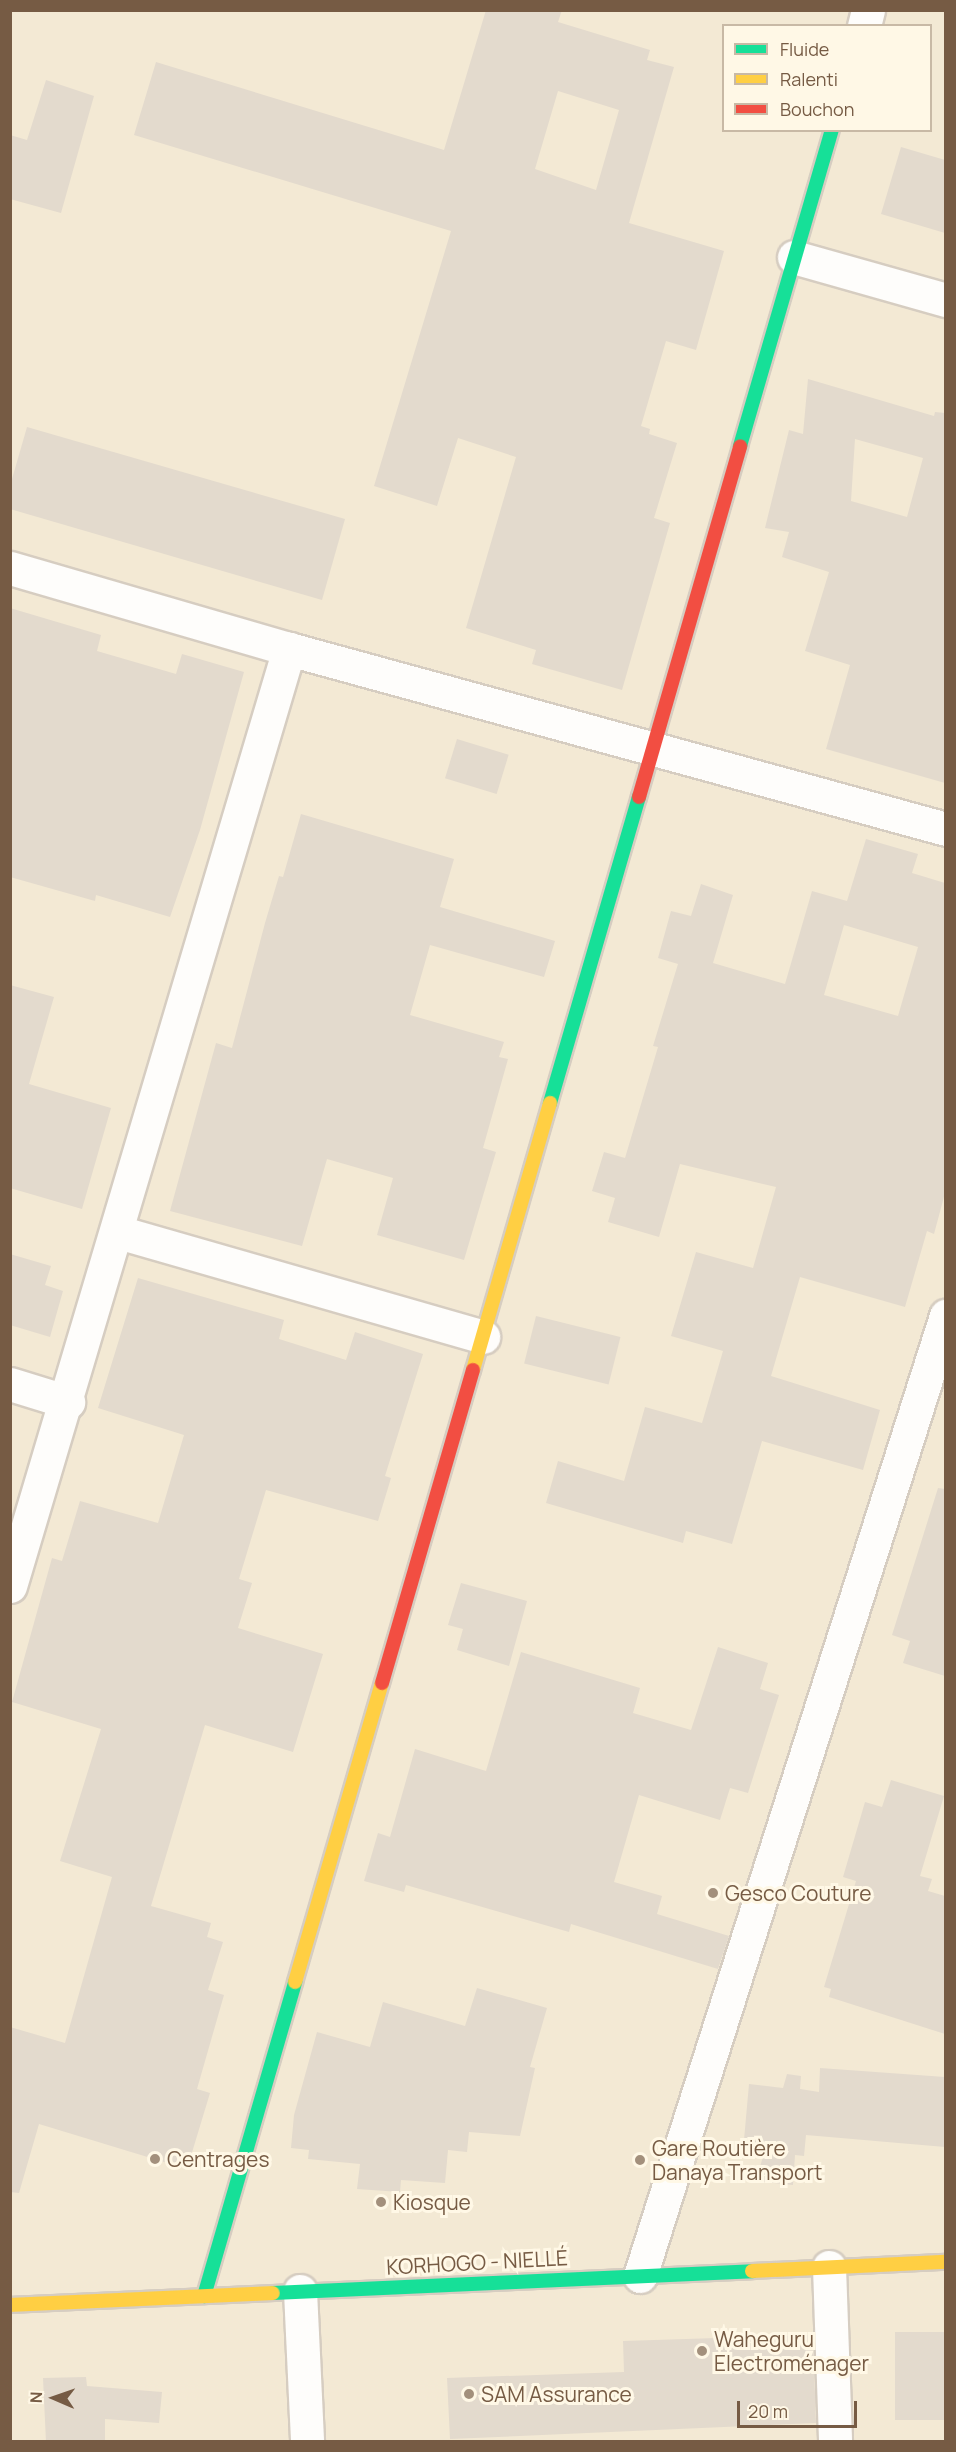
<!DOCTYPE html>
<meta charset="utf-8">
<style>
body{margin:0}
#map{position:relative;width:956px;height:2452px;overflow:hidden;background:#f7f2e5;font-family:Manrope,sans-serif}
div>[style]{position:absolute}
.residential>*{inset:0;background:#f3e9d4}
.building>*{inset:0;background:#e3dacd;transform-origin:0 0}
.roads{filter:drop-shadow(2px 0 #d6cdc1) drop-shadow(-2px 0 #d6cdc1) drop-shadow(0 2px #d6cdc1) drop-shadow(0 -2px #d6cdc1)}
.street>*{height:33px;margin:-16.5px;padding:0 16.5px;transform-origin:16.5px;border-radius:16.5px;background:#fefdfb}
.fast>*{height:14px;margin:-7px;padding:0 7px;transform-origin:7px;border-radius:7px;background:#16e098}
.slow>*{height:14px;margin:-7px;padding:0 7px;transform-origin:7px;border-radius:7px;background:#ffcf43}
.jam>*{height:14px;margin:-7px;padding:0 7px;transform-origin:7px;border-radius:7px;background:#f24e42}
.dots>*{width:16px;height:16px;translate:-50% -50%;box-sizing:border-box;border:3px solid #fff8e6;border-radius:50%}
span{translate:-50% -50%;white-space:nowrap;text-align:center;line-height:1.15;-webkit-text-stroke:6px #fff8e6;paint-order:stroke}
.poi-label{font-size:21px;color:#765b44}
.left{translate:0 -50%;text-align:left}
.street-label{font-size:21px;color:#765b44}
.frame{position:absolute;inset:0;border:12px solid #765b44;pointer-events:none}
.legend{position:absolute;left:722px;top:24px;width:210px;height:108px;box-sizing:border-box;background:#fff8e6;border:2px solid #c8b9a5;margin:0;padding:8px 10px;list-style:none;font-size:18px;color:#765b44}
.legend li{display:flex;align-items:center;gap:12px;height:30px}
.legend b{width:30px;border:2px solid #c8b9a5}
.north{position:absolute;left:24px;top:2368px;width:60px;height:60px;-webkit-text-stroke:4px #fff8e6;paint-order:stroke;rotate:272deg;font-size:16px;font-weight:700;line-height:24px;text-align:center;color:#765b44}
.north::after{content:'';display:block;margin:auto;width:21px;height:27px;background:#765b44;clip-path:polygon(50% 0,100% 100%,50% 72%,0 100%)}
.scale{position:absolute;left:737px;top:2401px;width:120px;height:27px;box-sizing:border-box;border:3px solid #765b44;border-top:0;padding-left:8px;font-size:18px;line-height:21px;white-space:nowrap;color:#765b44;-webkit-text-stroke:4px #fff8e6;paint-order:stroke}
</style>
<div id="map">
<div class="residential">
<i style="clip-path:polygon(evenodd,11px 11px,945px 11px,945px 2441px,11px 2441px,11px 11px,724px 26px,930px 26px,930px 130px,724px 130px,724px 26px)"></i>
</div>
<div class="building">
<i style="clip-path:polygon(evenodd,486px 10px,562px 10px,558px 22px,650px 50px,647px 60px,674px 67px,629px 223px,724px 251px,696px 350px,666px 341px,641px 426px,650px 429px,649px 434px,677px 443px,654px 518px,670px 523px,622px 690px,532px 664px,536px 650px,466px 628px,516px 457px,458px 438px,437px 506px,374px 486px,451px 231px,134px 135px,156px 62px,444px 150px,486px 10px,558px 91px,619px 110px,596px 190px,535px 169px,558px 91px)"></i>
<i style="clip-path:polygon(46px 80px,94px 96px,61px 213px,10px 199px,10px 135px,27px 140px)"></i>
<i style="clip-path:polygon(901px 147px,945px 160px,945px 233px,881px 214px)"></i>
<i style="clip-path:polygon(evenodd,808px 379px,934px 416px,935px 412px,945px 413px,945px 783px,826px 749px,850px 665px,805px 651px,829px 572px,782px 557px,789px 532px,765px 528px,789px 430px,803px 434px,808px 379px,855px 439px,923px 458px,907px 517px,851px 501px,855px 439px)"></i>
<i style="clip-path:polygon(27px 427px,345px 519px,322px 600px,10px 509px,10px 486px)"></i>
<i style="clip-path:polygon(10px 608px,101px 635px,97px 651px,176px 674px,182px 654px,244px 672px,200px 830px,170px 917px,96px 895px,95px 901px,10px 877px)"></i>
<i style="left:457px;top:739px;width:54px;height:41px;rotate:17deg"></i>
<i style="clip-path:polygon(301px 814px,454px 859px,440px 907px,555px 941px,544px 977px,430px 945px,410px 1015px,504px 1042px,499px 1057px,508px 1059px,483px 1148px,496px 1152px,464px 1260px,377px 1235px,393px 1178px,327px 1159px,302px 1246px,170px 1211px,216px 1043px,232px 1048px,265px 923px,279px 876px,283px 877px)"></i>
<i style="clip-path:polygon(evenodd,866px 839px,918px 854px,912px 873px,945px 883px,945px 1193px,934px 1234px,927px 1231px,905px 1307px,800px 1277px,771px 1376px,880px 1410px,863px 1470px,762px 1441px,732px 1544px,686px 1531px,683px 1543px,546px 1503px,558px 1461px,624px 1481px,645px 1407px,702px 1423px,723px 1351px,671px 1336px,696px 1252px,753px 1268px,776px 1187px,680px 1164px,659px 1237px,608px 1222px,615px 1198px,592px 1191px,604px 1152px,625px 1158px,658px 1047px,653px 1046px,678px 964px,658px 958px,671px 911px,691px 916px,701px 884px,733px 895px,713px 963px,785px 984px,812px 891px,847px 901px,866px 839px,844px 925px,918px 947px,898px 1016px,824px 995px,844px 925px)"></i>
<i style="clip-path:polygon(10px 985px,54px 997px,29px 1084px,111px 1108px,82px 1209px,10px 1188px)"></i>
<i style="clip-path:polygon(10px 1254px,51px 1266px,45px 1285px,63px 1291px,50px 1337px,10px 1325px)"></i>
<i style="clip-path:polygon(138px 1278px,284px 1320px,279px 1339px,346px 1360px,355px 1332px,423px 1354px,385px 1476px,391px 1478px,378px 1521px,266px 1490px,239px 1579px,252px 1583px,238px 1628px,323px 1654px,293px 1752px,205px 1725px,151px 1906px,211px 1923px,207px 1937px,223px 1942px,208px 1990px,224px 1995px,197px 2089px,210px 2093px,187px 2169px,39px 2124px,19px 2193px,10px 2192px,10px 2027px,65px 2043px,112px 1877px,60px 1861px,101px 1729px,12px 1702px,52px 1558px,62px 1561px,80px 1501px,158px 1523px,184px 1435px,98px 1408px)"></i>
<i style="left:536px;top:1316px;width:87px;height:49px;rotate:14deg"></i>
<i style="clip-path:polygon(938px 1488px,945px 1489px,945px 1676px,903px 1663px,910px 1641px,892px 1635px)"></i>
<i style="clip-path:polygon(461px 1583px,527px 1601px,509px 1666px,457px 1650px,463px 1629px,448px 1625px)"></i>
<i style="clip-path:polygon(718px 1647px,768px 1663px,760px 1689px,779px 1695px,748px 1793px,730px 1788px,720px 1820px,639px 1795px,614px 1882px,662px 1896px,657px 1914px,729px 1936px,718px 1969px,571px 1924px,569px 1932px,406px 1885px,404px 1892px,364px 1881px,378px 1833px,390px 1837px,415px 1749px,486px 1771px,521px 1652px,640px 1688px,633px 1713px,691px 1730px)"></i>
<i style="clip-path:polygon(891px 1780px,944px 1796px,920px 1876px,932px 1879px,928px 1891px,945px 1896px,945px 2034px,829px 1997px,831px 1989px,824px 1987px,856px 1881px,843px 1877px,865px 1802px,882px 1807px)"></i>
<i style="clip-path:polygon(477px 1988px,547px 2008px,530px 2067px,535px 2068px,520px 2136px,469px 2132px,467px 2152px,448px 2150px,445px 2183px,401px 2180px,400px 2192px,357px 2189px,360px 2164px,308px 2159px,309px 2150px,291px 2148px,294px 2115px,317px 2032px,370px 2047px,383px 2002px,465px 2026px)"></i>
<i style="clip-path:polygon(820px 2068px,945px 2077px,945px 2147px,806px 2135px,804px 2156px,795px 2155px,793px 2185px,756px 2181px,764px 2153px,743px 2151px,749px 2084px,783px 2088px,787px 2074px,801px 2076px,800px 2089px,819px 2092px)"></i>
<i style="left:945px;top:2332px;width:88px;height:50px;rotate:90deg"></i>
<i style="clip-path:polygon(813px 2335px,816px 2423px,450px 2439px,447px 2378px,624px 2372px,623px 2341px)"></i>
<i style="clip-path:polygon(86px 2377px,87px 2386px,162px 2392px,159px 2423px,105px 2419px,105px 2442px,46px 2442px,43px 2378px)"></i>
</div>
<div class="roads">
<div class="street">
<i style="left:864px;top:26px;width:16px;rotate:-76deg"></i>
<i style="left:794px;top:257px;width:158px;rotate:15.8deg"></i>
<i style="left:10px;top:568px;width:291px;rotate:16.2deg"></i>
<i style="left:289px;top:649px;width:681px;rotate:15.32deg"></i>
<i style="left:118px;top:1232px;width:380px;rotate:16deg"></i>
<i style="left:10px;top:1384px;width:61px;rotate:17.2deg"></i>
<i style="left:10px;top:1586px;width:978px;rotate:-73.42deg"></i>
<i style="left:829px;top:2267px;width:175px;rotate:88deg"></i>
<i style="left:640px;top:2276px;width:1008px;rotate:-72.32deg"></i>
<i style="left:300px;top:2291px;width:151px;rotate:87.3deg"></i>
</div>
<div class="fast">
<i style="left:740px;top:446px;width:329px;rotate:-73.8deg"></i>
<i style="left:550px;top:1103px;width:319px;rotate:-73.8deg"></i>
<i style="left:273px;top:2293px;width:480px;rotate:-2.6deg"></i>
<i style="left:204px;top:2296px;width:327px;rotate:-73.8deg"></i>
</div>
<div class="slow">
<i style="left:473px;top:1370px;width:278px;rotate:-73.9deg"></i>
<i style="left:295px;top:1982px;width:311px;rotate:-73.8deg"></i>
<i style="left:752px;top:2271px;width:194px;rotate:-2.7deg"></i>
<i style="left:10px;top:2305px;width:263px;rotate:-2.6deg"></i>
</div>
<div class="jam">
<i style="left:639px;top:797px;width:365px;rotate:-73.9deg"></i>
<i style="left:382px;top:1683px;width:326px;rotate:-73.8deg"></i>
</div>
</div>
<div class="dots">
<i style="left:713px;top:1893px;background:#a3907c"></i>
<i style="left:155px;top:2159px;background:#a3907c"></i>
<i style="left:640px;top:2160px;background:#a3907c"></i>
<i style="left:381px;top:2202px;background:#a3907c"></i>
<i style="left:702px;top:2351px;background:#a3907c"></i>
<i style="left:469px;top:2394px;background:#a3907c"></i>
</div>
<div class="poi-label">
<span class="left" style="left:725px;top:1893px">Gesco Couture</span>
<span class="left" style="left:652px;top:2160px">Gare Routière<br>Danaya Transport</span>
<span class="left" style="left:167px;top:2159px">Centrages</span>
<span class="left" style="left:393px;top:2202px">Kiosque</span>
<span class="left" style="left:714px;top:2351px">Waheguru<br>Electroménager</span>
<span class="left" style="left:481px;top:2394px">SAM Assurance</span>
</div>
<div class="street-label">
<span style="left:477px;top:2262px;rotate:-3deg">KORHOGO - NIELLÉ</span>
</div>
<div class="frame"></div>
<ul class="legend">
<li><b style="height:8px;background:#16e098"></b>Fluide</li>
<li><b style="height:8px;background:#ffcf43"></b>Ralenti</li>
<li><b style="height:8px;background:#f24e42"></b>Bouchon</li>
</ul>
<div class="north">N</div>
<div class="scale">20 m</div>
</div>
